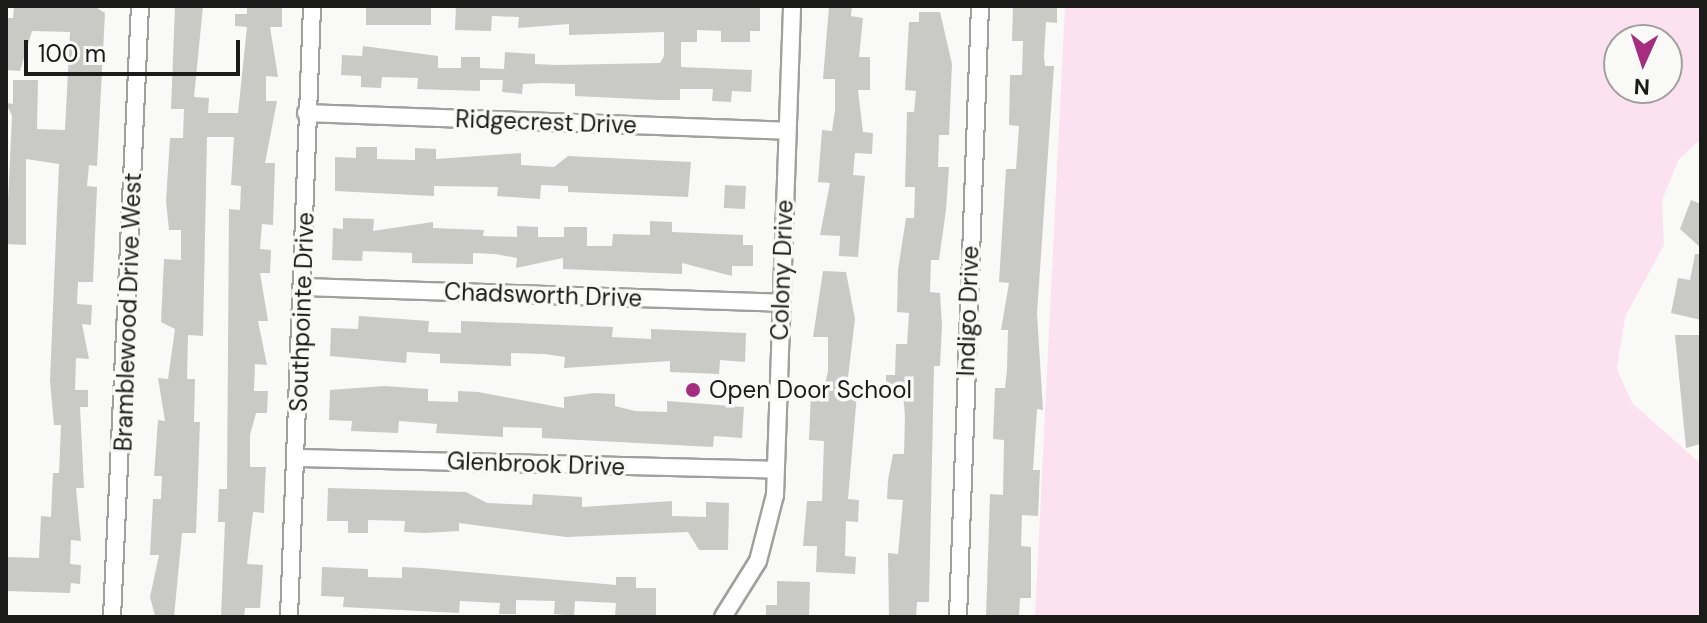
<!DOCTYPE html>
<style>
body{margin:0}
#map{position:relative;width:1707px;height:623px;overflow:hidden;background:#f9faf7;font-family:"DM Sans",sans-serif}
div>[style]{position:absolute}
.green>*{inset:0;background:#fce1f0}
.building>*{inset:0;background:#c9cac6;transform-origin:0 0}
.roads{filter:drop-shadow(2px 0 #a0a19e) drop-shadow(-2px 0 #a0a19e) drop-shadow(0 2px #a0a19e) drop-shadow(0 -2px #a0a19e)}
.minor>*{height:16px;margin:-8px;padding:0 8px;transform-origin:8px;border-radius:8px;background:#fff}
.dots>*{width:22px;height:22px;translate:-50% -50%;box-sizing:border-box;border:4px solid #f9faf7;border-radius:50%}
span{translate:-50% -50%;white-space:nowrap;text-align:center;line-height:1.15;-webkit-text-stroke:7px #f9faf7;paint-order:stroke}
.street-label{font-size:24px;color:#1b1b1a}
.poi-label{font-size:24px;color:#1b1b1a}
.left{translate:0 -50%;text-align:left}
.frame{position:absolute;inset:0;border:8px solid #1b1b1a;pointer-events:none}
.north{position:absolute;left:1603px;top:24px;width:80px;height:80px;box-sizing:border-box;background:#f9faf7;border:2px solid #a0a19f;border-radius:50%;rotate:183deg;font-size:22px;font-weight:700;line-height:32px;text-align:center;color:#1b1b1a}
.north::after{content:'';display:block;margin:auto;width:28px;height:36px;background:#a62c80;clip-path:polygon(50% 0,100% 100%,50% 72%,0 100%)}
.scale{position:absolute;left:24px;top:40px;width:216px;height:36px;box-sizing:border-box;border:4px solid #1b1b1a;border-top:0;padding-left:10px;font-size:24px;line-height:28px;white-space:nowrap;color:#1b1b1a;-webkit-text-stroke:6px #f9faf7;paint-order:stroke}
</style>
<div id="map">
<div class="green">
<i style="clip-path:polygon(evenodd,1065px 6px,1701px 6px,1701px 139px,1679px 159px,1662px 200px,1664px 245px,1625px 317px,1617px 369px,1632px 403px,1701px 464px,1701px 617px,1035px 617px,1065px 6px,1619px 40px,1667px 40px,1667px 88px,1619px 88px,1619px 40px)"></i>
</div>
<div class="building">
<i style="clip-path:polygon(14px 6px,94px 6px,105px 13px,97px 166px,89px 165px,87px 186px,97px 187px,93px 282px,78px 282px,77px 304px,92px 305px,91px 325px,82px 324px,89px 359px,76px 358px,75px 390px,88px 390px,88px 407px,80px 407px,84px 488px,76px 488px,81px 541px,71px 540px,70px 564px,81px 565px,80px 584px,71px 583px,70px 593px,6px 591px,6px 557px,39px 558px,41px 516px,51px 517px,53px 473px,59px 473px,61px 425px,54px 425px,50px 381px,59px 164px,26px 159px,26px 245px,6px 244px,12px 116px,6px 103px,13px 104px,13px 80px,38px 80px,37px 129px,65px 130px,70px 32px,32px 31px,20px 71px,6px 70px,6px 18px,13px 18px)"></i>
<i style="clip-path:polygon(175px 6px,203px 6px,194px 97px,209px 98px,208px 113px,238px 113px,247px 27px,235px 26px,235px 14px,247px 14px,247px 6px,282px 6px,282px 27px,270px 27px,278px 77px,266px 76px,266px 101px,277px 101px,265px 163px,275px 163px,273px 225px,262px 224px,260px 249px,271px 250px,270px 273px,260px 273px,268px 321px,258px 321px,267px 365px,255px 364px,254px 391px,268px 391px,267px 413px,256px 413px,250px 435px,250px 467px,266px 467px,265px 483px,264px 513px,253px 512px,247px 564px,263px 565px,262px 583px,260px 608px,245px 608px,244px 617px,221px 617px,225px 522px,218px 522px,219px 489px,227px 489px,229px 209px,240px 210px,241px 186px,231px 185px,234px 137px,207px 137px,203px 336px,188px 335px,187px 379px,195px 379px,194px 422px,200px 422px,196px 533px,182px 533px,174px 617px,155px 616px,150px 597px,159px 555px,150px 555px,153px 499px,161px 499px,162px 476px,154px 476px,158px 420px,165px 421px,158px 378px,168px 379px,175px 329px,161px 322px,164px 259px,181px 260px,181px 230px,169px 230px,166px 201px,170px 138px,183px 138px,184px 109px,171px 109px)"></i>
<i style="left:366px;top:6px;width:65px;height:19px"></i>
<i style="clip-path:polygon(456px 6px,760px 8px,760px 31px,750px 31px,750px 42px,721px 42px,721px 31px,697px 30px,697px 42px,681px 42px,681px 67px,752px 70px,751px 92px,732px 91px,731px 102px,712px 101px,713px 89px,680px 89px,680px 100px,659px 100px,575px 96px,575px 84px,543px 83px,523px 84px,522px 94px,502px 92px,503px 80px,480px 80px,480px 91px,417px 89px,418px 78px,382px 77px,381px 88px,361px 87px,361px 76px,341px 75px,342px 55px,362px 56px,363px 46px,438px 56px,438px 68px,461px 68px,461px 57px,480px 57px,480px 68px,504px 69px,505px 52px,535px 54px,535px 64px,557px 65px,660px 63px,664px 56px,664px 32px,569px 35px,569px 24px,518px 28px,519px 17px,492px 16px,491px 31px,455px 30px)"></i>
<i style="clip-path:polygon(829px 6px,852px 6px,851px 16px,863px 18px,859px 57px,870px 57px,870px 90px,858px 90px,863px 132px,873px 133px,872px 154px,855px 153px,853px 175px,865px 176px,858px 257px,839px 256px,840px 236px,820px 235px,830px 183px,818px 182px,822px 130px,832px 131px,835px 110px,835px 79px,823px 79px)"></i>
<i style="clip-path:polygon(1013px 6px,1057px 6px,1057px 23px,1046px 22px,1044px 56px,1045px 66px,1054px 66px,1037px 313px,1043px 410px,1037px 409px,1033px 470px,1040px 470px,1038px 516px,1022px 515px,1021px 546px,1031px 547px,1031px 598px,1020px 598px,1019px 617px,986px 617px,990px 494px,1003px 495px,1004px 440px,993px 439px,995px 388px,1005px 388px,1007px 369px,1008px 330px,1001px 330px,1009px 283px,999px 282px,1006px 169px,1016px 169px,1019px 126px,1009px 125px,1010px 75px,1022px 75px,1023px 41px,1012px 41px)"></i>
<i style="clip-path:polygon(919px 12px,940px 12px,952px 64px,949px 135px,939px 135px,938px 167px,949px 167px,946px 210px,939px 260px,931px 260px,930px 292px,940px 293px,942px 325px,940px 366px,934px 366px,929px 602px,917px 602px,916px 617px,889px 617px,888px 553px,898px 554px,903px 500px,887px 499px,888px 480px,893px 454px,904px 454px,905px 416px,903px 394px,886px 394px,886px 375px,895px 375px,896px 344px,907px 344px,909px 313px,897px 312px,898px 270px,906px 218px,914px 218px,915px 187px,905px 187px,907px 112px,914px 112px,916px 91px,905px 90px,909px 22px,919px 22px)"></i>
<i style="clip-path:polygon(356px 147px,377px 147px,377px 159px,415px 160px,415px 148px,436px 149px,436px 159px,521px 153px,521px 165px,554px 167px,568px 156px,691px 162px,688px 197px,568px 192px,568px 186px,541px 185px,540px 199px,497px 196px,498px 187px,434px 186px,434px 196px,335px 191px,335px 157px,356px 158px)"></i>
<i style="left:725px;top:185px;width:21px;height:23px;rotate:3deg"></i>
<i style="clip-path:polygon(1691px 200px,1701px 204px,1701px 248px,1680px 229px)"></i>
<i style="clip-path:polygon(343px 218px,374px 219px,373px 231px,433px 222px,433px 228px,484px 230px,483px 236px,517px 237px,517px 226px,538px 227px,538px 237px,564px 237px,564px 227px,587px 227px,587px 246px,612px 246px,613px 234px,650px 235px,650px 221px,672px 222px,672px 232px,743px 235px,743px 245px,753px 245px,753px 266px,732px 266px,732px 276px,682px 263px,682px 274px,563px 269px,563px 258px,516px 268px,517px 258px,495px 254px,473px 253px,473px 264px,412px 263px,412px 253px,363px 251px,362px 261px,332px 260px,333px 228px,343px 229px)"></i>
<i style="clip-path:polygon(1695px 254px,1701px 254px,1701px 320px,1671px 313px,1678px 278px,1690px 280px)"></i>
<i style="clip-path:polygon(823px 271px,846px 272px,855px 319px,846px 394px,857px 394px,848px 499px,859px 500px,858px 522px,846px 521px,845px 556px,856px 557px,855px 574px,816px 572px,817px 546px,803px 546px,807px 501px,822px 501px,824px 441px,809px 440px,811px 392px,823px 393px,828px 371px,828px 337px,813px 337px)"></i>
<i style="clip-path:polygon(359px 316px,429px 321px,428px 332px,461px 333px,461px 321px,613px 327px,612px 337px,651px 339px,651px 329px,746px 333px,745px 362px,720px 360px,719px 374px,670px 372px,670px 361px,564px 368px,565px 357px,545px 354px,511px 353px,511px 366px,440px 363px,440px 354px,407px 352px,406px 363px,330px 356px,331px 328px,358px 329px)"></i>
<i style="clip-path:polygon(1675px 335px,1701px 335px,1701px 444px,1686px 448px)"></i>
<i style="clip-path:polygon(384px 386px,428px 389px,428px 401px,458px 402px,458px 391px,478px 392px,564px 408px,564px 397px,594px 393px,615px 394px,615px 406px,635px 411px,667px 412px,667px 401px,744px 407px,742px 438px,714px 436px,713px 447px,542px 438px,542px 428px,503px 427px,503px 437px,436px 433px,437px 424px,399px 421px,398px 433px,351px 431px,352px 421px,329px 420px,330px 390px)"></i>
<i style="clip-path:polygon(328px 488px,466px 492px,487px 503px,532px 505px,533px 494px,582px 497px,582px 507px,672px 501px,672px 516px,706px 517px,706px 502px,729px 503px,728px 550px,699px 550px,688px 532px,566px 537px,459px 523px,459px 531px,425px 533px,404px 532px,405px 521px,368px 520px,368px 533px,348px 533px,348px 521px,327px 521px)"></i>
<i style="clip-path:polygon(322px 567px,368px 569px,368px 577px,402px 578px,402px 567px,423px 568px,616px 585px,616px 577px,636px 577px,636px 588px,656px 588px,656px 617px,615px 617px,616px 603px,575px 601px,574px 616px,554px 614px,555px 601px,516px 600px,516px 614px,499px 614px,500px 603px,460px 601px,459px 613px,343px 607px,344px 597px,321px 596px)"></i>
<i style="clip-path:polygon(777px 581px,810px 582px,809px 617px,766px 617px,766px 605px,777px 605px)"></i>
</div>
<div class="roads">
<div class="minor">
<i style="left:306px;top:113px;width:480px;rotate:2.1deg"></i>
<i style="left:304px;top:287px;width:477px;rotate:1.9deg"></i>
<i style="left:297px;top:458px;width:478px;rotate:1.4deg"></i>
<i style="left:112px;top:617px;width:612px;rotate:-87.38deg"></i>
<i style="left:289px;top:617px;width:611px;rotate:-87.84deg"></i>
<i style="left:723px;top:617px;width:66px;rotate:-58deg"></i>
<i style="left:758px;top:561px;width:68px;rotate:-75.6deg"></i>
<i style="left:775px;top:495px;width:489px;rotate:-88deg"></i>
<i style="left:958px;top:617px;width:611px;rotate:-87.94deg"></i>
</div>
</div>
<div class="dots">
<i style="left:693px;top:390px;background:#a62c80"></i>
</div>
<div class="street-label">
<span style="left:546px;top:122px;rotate:2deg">Ridgecrest Drive</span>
<span style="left:782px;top:270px;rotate:-88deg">Colony Drive</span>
<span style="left:543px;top:295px;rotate:2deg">Chadsworth Drive</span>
<span style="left:968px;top:311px;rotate:-88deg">Indigo Drive</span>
<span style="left:128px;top:312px;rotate:-88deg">Bramblewood Drive West</span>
<span style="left:302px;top:312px;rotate:-88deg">Southpointe Drive</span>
<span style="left:536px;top:464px;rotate:2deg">Glenbrook Drive</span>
</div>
<div class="poi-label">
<span class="left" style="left:709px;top:390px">Open Door School</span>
</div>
<div class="frame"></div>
<div class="north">N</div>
<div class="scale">100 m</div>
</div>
